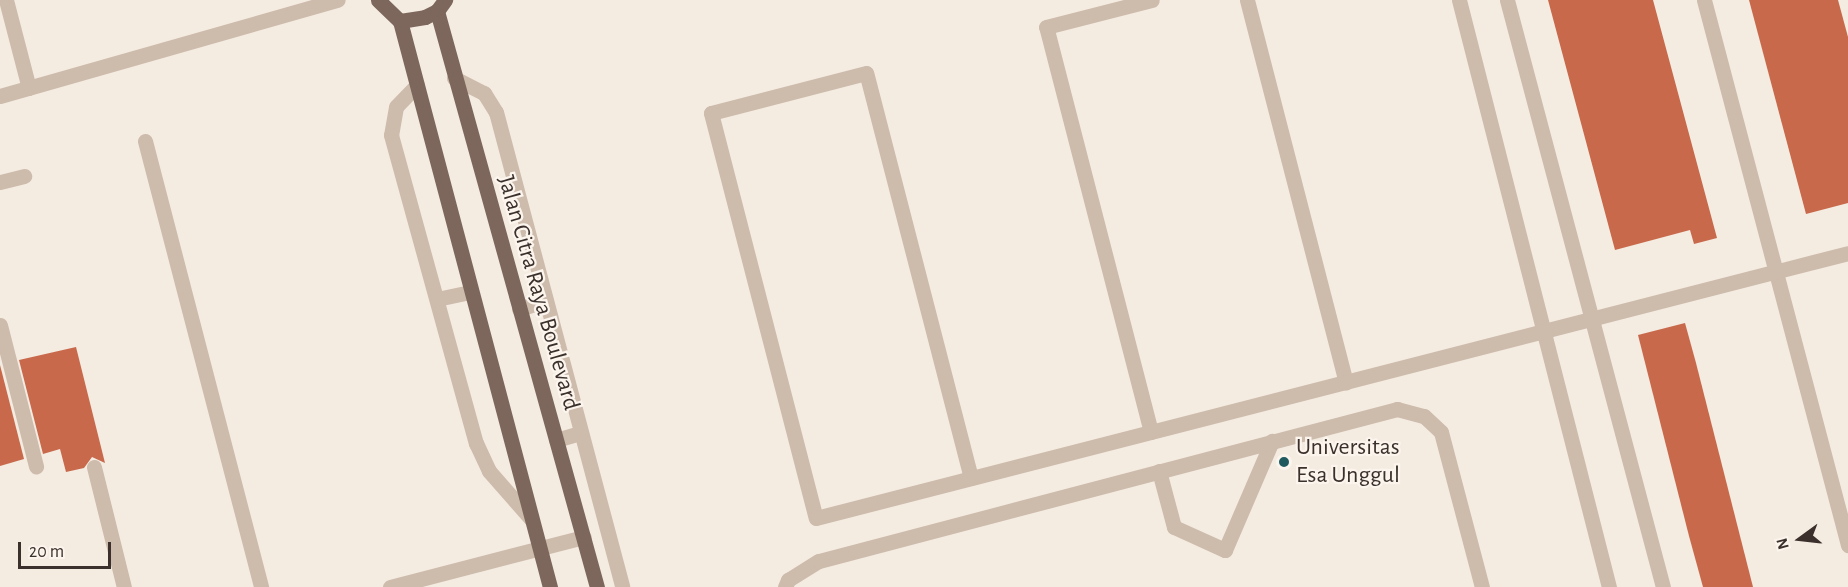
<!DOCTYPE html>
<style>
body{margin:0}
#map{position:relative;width:1848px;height:587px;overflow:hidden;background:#f4ebe1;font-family:"Alegreya Sans",sans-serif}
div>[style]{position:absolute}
.building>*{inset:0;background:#c8694b}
.minor>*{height:15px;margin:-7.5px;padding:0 7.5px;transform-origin:7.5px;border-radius:7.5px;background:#cdbbac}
.major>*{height:15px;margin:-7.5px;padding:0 7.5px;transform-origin:7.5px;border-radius:7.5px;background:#7d675c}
.dots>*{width:16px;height:16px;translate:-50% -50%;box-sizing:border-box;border:3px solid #fbf5ee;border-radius:50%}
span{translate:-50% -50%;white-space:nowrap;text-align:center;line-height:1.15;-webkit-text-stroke:4.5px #fbf5ee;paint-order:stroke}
.street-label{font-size:24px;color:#3b302b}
.poi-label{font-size:24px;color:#3b302b}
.left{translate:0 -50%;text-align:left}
.north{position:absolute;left:1770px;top:509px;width:60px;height:60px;-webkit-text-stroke:4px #fbf5ee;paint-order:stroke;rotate:255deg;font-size:16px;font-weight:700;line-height:24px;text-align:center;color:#3b302b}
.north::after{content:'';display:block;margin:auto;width:21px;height:27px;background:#3b302b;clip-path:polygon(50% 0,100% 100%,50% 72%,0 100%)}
.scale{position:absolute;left:18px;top:542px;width:93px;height:27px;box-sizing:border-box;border:3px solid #3b302b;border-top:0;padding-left:8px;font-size:18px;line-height:21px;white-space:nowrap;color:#3b302b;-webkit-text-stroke:4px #fbf5ee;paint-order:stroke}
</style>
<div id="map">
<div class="building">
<i style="clip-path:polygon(1548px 0,1653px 0,1717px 238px,1694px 244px,1690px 230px,1615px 250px)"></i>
<i style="clip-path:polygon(1749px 0,1838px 0,1848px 37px,1848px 203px,1806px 214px)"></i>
<i style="clip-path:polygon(1685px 323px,1696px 363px,1753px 587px,1703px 587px,1689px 536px,1638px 335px)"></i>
<i style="clip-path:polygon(76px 347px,105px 463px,92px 457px,84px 468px,66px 472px,60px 449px,43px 454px,19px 360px)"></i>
<i style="clip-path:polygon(0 365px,24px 459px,0 466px)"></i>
</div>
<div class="minor">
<i style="left:6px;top:0;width:91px;rotate:75.4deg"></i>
<i style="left:1247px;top:0;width:395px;rotate:75.5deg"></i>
<i style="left:1459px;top:0;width:606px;rotate:75.67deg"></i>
<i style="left:1507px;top:0;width:607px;rotate:75.12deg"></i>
<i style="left:1704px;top:0;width:564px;rotate:75.2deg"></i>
<i style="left:454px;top:78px;width:34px;rotate:27deg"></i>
<i style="left:484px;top:93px;width:22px;rotate:58deg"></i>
<i style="left:496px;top:112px;width:491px;rotate:75.1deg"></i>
<i style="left:417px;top:85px;width:30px;rotate:134deg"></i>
<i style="left:396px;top:107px;width:28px;rotate:100deg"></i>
<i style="left:391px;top:135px;width:320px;rotate:74.6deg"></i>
<i style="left:476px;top:443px;width:31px;rotate:65deg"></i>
<i style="left:489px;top:471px;width:64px;rotate:48.8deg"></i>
<i style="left:0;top:96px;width:351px;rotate:-15.9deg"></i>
<i style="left:145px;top:141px;width:461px;rotate:75.4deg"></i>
<i style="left:0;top:182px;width:25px;rotate:-14deg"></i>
<i style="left:437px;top:299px;width:35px;rotate:-12deg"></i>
<i style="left:519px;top:309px;width:28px;rotate:-18deg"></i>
<i style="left:0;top:325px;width:146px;rotate:75.7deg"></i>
<i style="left:1151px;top:432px;width:418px;rotate:-104.5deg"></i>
<i style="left:1046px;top:27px;width:109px;rotate:-14.3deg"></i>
<i style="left:556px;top:440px;width:26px;rotate:-16deg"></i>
<i style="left:94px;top:467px;width:124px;rotate:76deg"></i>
<i style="left:1159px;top:471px;width:58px;rotate:75deg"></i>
<i style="left:1174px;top:527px;width:56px;rotate:24.3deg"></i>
<i style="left:1225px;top:550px;width:119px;rotate:-66.7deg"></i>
<i style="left:971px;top:478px;width:418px;rotate:-104.5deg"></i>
<i style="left:866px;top:73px;width:160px;rotate:165.5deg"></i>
<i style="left:711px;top:113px;width:418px;rotate:75.5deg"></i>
<i style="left:816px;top:518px;width:1065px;rotate:-14.4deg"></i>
<i style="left:390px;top:587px;width:200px;rotate:-14.5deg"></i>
<i style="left:785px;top:587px;width:8px;rotate:-67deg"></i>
<i style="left:788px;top:580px;width:36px;rotate:-32deg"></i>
<i style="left:819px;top:561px;width:598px;rotate:-14.73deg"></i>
<i style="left:1397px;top:409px;width:28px;rotate:15deg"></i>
<i style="left:1424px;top:416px;width:23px;rotate:43deg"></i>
<i style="left:1441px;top:432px;width:160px;rotate:75.2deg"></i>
</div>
<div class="major">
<i style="left:378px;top:0;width:30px;rotate:44deg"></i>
<i style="left:400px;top:21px;width:25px;rotate:-9deg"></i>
<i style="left:425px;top:17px;width:13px;rotate:-27deg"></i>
<i style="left:437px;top:11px;width:14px;rotate:-54deg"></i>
<i style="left:437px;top:11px;width:598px;rotate:74.48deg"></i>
<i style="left:400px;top:21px;width:586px;rotate:75.16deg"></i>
</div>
<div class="dots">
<i style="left:1284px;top:462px;background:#1f5a5e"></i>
</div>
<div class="street-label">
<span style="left:538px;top:293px;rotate:74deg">Jalan Citra Raya Boulevard</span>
</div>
<div class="poi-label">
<span class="left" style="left:1296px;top:462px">Universitas<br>Esa Unggul</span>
</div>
<div class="north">N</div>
<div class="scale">20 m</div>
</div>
